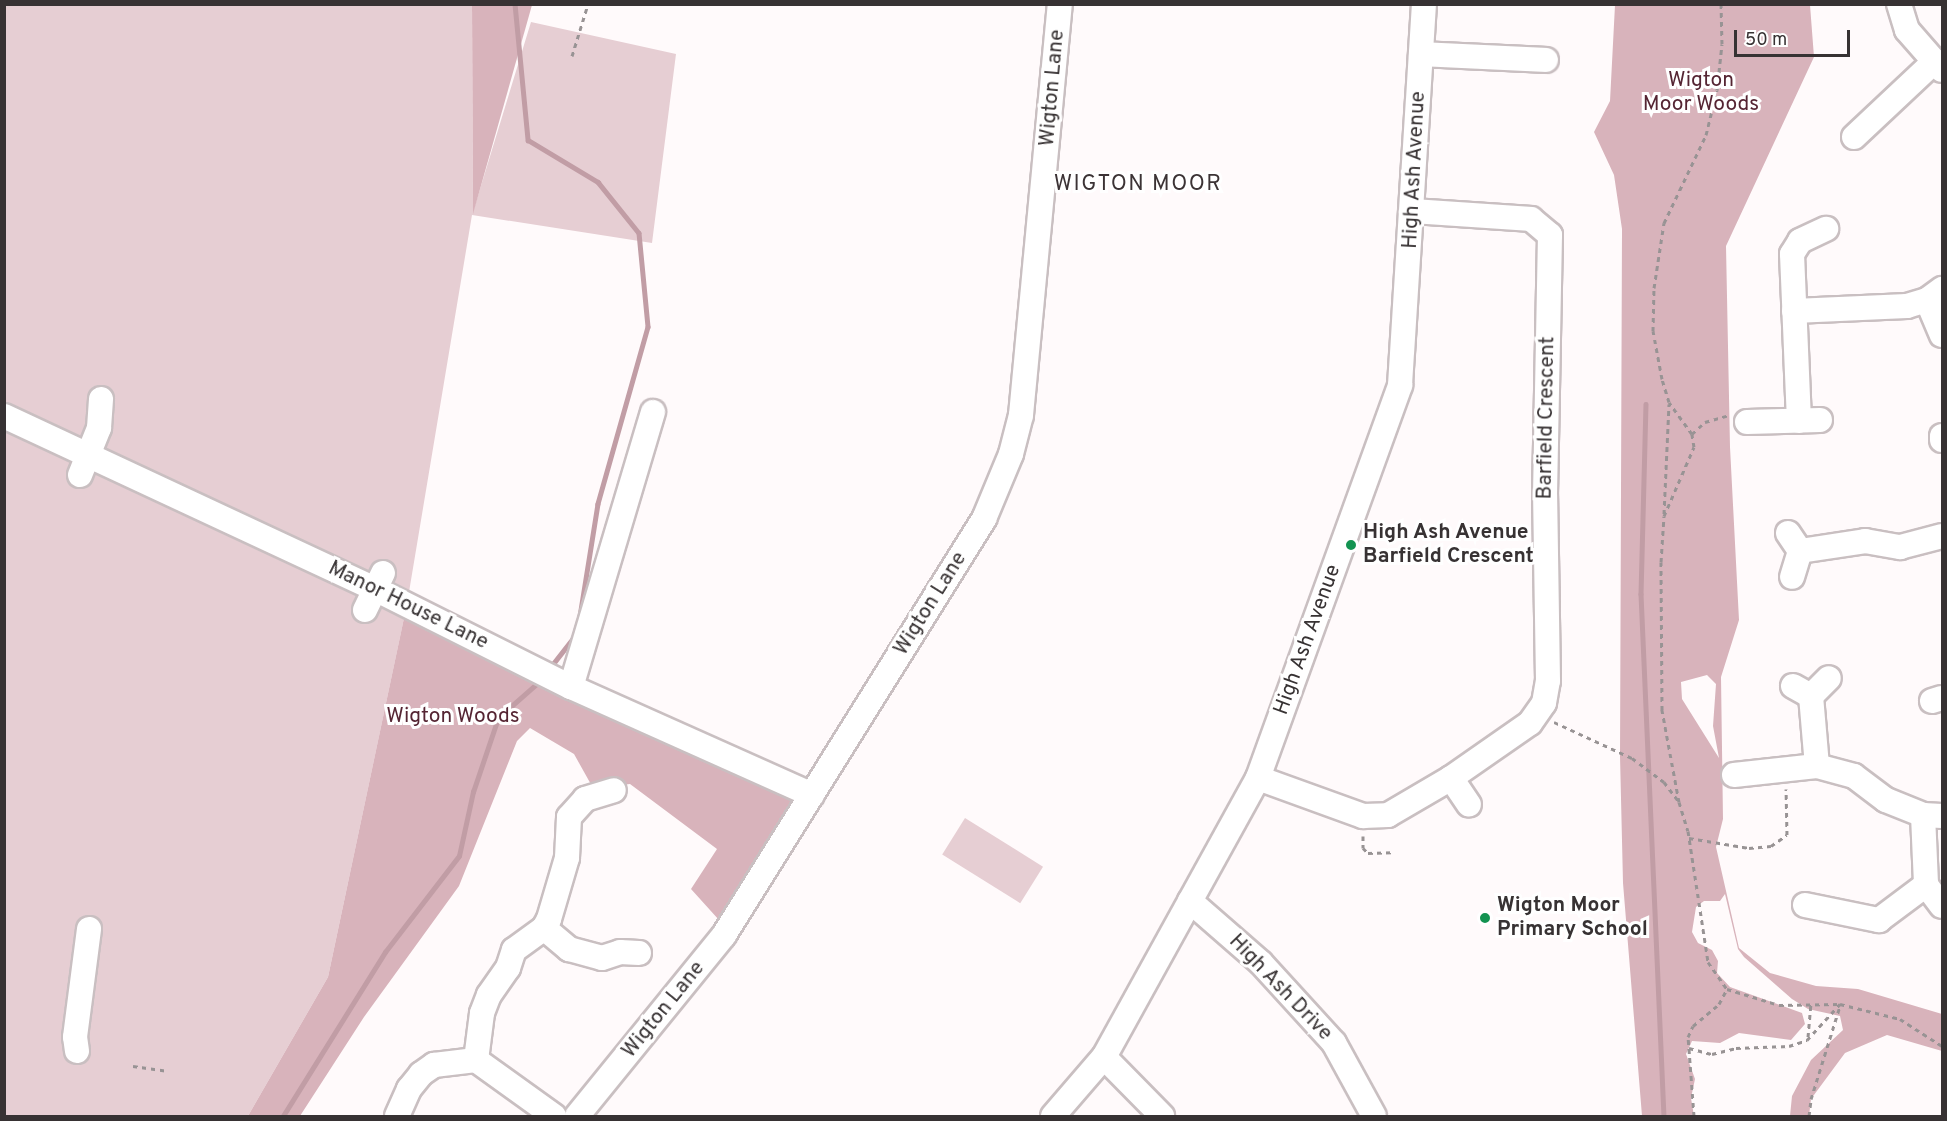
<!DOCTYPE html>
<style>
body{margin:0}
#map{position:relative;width:1947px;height:1121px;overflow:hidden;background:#fffafb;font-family:Overpass,sans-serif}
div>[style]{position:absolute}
.green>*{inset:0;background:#e6ced3;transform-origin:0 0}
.forest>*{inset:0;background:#d8b3bb}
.stream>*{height:4.5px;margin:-2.25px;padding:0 2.25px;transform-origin:2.25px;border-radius:2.25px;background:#c19da5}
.path>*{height:3px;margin-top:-1.5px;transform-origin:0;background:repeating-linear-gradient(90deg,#989394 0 4.5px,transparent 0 9px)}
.roads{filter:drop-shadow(2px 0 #c9bfc1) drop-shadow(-2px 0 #c9bfc1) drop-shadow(0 2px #c9bfc1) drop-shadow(0 -2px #c9bfc1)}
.minor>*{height:24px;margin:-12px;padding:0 12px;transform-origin:12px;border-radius:12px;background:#fff}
.dots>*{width:16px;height:16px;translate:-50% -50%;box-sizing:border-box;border:3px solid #fff;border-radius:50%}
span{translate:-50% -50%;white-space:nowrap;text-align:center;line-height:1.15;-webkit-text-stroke:6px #fff;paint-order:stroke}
.park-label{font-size:21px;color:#552533}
.street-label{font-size:21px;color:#373233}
.poi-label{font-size:21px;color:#373233;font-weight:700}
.left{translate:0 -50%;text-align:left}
.neighbourhood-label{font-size:22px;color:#3c3335;letter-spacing:1.5px}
.frame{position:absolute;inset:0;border:6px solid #373233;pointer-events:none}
.scale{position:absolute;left:1734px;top:30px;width:116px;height:27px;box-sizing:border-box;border:3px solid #373233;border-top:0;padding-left:8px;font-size:18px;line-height:21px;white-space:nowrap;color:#373233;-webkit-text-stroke:4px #fff;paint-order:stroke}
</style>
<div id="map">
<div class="green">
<i style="clip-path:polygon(5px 5px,472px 5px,473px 212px,531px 22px,676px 54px,652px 243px,472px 215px,407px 604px,328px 977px,248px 1116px,5px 1116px,4px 432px,40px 423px,5px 405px)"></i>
<i style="left:965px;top:818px;width:92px;height:43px;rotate:32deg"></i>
</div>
<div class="forest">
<i style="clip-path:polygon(472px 5px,532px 5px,473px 214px)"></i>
<i style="clip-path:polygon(evenodd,1615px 5px,1810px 5px,1814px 57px,1726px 246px,1730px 447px,1739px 620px,1721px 677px,1723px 819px,1716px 847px,1739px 948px,1770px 973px,1816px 986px,1858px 989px,1942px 1014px,1942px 1051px,1887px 1035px,1845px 1053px,1811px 1099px,1809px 1116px,1790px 1116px,1792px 1096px,1811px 1060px,1843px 1030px,1840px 1016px,1808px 1009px,1792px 999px,1744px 957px,1738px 949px,1725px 894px,1720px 901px,1704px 901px,1696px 907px,1692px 932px,1698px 943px,1712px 950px,1718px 961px,1717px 973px,1730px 987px,1802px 1013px,1805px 1024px,1791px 1040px,1739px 1033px,1720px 1043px,1692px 1041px,1686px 1054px,1695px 1079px,1691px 1098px,1694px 1116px,1642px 1116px,1623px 883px,1620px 756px,1622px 229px,1614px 175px,1594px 132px,1610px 101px,1615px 5px,1707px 675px,1716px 684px,1713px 726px,1719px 758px,1682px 699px,1681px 682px,1707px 675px)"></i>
<i style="clip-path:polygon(404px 618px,568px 691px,796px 802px,719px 920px,691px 889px,717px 849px,630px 784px,593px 788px,574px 754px,530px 728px,517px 741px,459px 886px,364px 1017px,300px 1116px,248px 1116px,328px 977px)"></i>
</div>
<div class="stream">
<i style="left:515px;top:4px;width:137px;rotate:84.5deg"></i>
<i style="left:528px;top:140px;width:82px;rotate:31deg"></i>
<i style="left:598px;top:182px;width:65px;rotate:51.2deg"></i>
<i style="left:639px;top:233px;width:94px;rotate:84.5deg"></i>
<i style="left:648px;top:327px;width:184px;rotate:105.8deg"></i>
<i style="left:598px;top:504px;width:113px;rotate:99.1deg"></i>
<i style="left:1646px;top:404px;width:190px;rotate:91.5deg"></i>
<i style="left:1641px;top:594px;width:523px;rotate:87.48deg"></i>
<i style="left:549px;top:669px;width:46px;rotate:-52.1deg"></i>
<i style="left:283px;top:1116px;width:193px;rotate:-58.1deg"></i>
<i style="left:385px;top:952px;width:121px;rotate:-52.4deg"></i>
<i style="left:459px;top:856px;width:66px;rotate:-77.7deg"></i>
<i style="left:473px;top:792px;width:78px;rotate:-71.3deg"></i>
<i style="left:498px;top:718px;width:57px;rotate:-41.5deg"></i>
</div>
<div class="path">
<i style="left:572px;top:56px;width:54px;rotate:-72.9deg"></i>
<i style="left:1692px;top:434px;width:18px;rotate:-43deg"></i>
<i style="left:1705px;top:422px;width:25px;rotate:-16deg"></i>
<i style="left:1664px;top:514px;width:110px;rotate:-87.4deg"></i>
<i style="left:1554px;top:722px;width:86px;rotate:24.8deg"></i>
<i style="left:1632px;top:758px;width:40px;rotate:37deg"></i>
<i style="left:1664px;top:782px;width:25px;rotate:53deg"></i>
<i style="left:1679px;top:802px;width:30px;rotate:73deg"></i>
<i style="left:1688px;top:831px;width:133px;rotate:81.3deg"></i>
<i style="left:1708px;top:962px;width:33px;rotate:55deg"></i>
<i style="left:1727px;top:989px;width:54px;rotate:17.1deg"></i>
<i style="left:1779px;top:1005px;width:61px;rotate:-0.9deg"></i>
<i style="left:1840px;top:1004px;width:62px;rotate:14deg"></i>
<i style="left:1900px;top:1019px;width:50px;rotate:32.7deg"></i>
<i style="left:1679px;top:802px;width:94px;rotate:-100.5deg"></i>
<i style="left:1662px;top:710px;width:148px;rotate:-90.4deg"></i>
<i style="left:1661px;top:562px;width:46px;rotate:-86.3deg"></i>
<i style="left:1664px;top:516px;width:75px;rotate:-66.5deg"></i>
<i style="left:1694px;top:447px;width:13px;rotate:-99deg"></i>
<i style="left:1692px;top:434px;width:39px;rotate:-126deg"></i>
<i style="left:1669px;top:402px;width:24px;rotate:-107deg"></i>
<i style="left:1662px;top:379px;width:49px;rotate:-100.6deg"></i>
<i style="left:1653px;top:331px;width:43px;rotate:-88.7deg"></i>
<i style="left:1654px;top:288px;width:66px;rotate:-81.3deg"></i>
<i style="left:1664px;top:223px;width:98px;rotate:-64.5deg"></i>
<i style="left:1706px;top:135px;width:46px;rotate:-76.3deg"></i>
<i style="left:1717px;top:90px;width:46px;rotate:-83.8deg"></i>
<i style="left:1722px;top:44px;width:40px;rotate:-91.4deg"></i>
<i style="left:1363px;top:836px;width:12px;rotate:90deg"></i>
<i style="left:1363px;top:848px;width:7px;rotate:45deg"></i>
<i style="left:1368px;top:853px;width:25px;rotate:-2deg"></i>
<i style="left:1689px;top:838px;width:61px;rotate:9.5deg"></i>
<i style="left:1749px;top:848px;width:22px;rotate:-5deg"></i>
<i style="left:1771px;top:846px;width:19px;rotate:-35deg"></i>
<i style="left:1787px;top:835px;width:46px;rotate:-91.2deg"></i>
<i style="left:1808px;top:1037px;width:32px;rotate:-85deg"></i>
<i style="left:1689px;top:1048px;width:24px;rotate:15deg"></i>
<i style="left:1712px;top:1054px;width:25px;rotate:-14deg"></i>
<i style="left:1736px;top:1048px;width:53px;rotate:-2.2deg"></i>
<i style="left:1789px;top:1046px;width:19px;rotate:-18deg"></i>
<i style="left:1807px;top:1040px;width:49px;rotate:-47.5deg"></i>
<i style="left:133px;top:1066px;width:34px;rotate:8deg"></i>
<i style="left:1694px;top:1116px;width:79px;rotate:-94.3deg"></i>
<i style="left:1688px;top:1037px;width:12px;rotate:-66deg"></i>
<i style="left:1693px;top:1026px;width:34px;rotate:-40deg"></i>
<i style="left:1719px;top:1004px;width:17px;rotate:-62deg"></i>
<i style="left:1809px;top:1116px;width:17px;rotate:-83deg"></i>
<i style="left:1811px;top:1099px;width:97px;rotate:-72.7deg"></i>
</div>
<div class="roads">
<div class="minor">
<i style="left:1899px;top:4px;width:27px;rotate:73deg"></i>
<i style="left:1907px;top:30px;width:53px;rotate:48.8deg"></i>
<i style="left:1421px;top:54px;width:125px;rotate:2.7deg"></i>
<i style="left:1854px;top:137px;width:111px;rotate:-43.2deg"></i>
<i style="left:1927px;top:300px;width:38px;rotate:67deg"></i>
<i style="left:1794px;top:311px;width:113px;rotate:-2.5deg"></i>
<i style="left:1907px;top:306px;width:21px;rotate:-17deg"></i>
<i style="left:1927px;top:300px;width:19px;rotate:-36deg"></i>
<i style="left:4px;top:416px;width:412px;rotate:25deg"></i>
<i style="left:377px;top:590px;width:217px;rotate:26.6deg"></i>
<i style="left:571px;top:687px;width:264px;rotate:24.1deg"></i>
<i style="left:1799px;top:421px;width:167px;rotate:-92.4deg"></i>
<i style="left:1792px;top:254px;width:15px;rotate:-58deg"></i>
<i style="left:1800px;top:241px;width:29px;rotate:-25deg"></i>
<i style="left:1747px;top:422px;width:73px;rotate:-1.6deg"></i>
<i style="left:1942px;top:436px;width:4px;rotate:90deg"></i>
<i style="left:80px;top:475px;width:51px;rotate:-68deg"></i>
<i style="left:99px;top:428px;width:29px;rotate:-86deg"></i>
<i style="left:1788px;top:533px;width:22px;rotate:56deg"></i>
<i style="left:1800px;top:551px;width:27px;rotate:107deg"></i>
<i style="left:1800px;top:551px;width:66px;rotate:-8.7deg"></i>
<i style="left:1865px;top:541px;width:36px;rotate:10deg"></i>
<i style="left:1900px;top:547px;width:43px;rotate:-14.7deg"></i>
<i style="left:365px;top:610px;width:41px;rotate:-64.1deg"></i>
<i style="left:1793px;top:686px;width:21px;rotate:29deg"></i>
<i style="left:1811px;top:696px;width:70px;rotate:85.1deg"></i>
<i style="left:571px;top:687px;width:287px;rotate:-73.4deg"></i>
<i style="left:1811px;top:696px;width:25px;rotate:-45deg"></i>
<i style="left:1932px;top:701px;width:10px;rotate:-17deg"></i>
<i style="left:1734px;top:775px;width:83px;rotate:-6.2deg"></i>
<i style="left:1817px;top:766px;width:38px;rotate:15deg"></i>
<i style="left:1854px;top:776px;width:40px;rotate:37deg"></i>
<i style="left:1886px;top:800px;width:40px;rotate:22deg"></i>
<i style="left:1923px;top:815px;width:19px;rotate:3deg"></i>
<i style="left:1258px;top:778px;width:112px;rotate:19.9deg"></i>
<i style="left:1363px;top:816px;width:25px;rotate:-2deg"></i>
<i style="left:1388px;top:815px;width:73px;rotate:-30.4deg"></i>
<i style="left:1451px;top:778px;width:96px;rotate:-34.8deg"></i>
<i style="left:1530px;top:723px;width:24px;rotate:-55deg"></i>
<i style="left:1544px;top:703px;width:22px;rotate:-80deg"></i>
<i style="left:1548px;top:681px;width:186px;rotate:-90.9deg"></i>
<i style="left:1545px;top:495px;width:260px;rotate:-88.9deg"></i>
<i style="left:1550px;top:235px;width:25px;rotate:-140deg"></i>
<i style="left:1531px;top:219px;width:118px;rotate:-176.1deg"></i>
<i style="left:1451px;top:778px;width:32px;rotate:56deg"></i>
<i style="left:1923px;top:815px;width:70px;rotate:87.5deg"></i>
<i style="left:1926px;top:885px;width:26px;rotate:53deg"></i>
<i style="left:1190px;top:901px;width:94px;rotate:41.1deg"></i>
<i style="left:1261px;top:963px;width:108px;rotate:47.6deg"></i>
<i style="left:1334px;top:1043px;width:83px;rotate:61.3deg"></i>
<i style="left:1805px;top:905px;width:76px;rotate:11.5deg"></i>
<i style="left:1879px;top:920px;width:59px;rotate:-36.7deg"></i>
<i style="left:544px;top:928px;width:33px;rotate:40deg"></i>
<i style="left:569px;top:949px;width:34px;rotate:15deg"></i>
<i style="left:602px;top:958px;width:19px;rotate:-18deg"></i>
<i style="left:620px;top:952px;width:19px;rotate:3deg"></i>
<i style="left:77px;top:1051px;width:14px;rotate:-98deg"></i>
<i style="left:75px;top:1037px;width:109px;rotate:-82.6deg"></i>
<i style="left:1104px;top:1057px;width:83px;rotate:45.5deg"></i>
<i style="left:476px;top:1060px;width:47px;rotate:-82.7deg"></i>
<i style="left:482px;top:1013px;width:19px;rotate:-69deg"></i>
<i style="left:489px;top:995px;width:33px;rotate:-55deg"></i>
<i style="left:508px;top:968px;width:19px;rotate:-72deg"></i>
<i style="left:514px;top:950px;width:37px;rotate:-36deg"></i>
<i style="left:544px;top:928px;width:10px;rotate:-61deg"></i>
<i style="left:549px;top:919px;width:64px;rotate:-73.6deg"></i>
<i style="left:567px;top:858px;width:41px;rotate:-87.2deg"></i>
<i style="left:569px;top:817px;width:24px;rotate:-48deg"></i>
<i style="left:585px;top:799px;width:30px;rotate:-17deg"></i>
<i style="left:397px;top:1116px;width:30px;rotate:-66deg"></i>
<i style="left:409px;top:1089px;width:19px;rotate:-51deg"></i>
<i style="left:421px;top:1074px;width:16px;rotate:-35deg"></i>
<i style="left:434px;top:1065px;width:42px;rotate:-6.8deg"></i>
<i style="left:476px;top:1060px;width:96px;rotate:35.7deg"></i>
<i style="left:577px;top:1116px;width:233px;rotate:-50.9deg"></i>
<i style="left:724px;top:935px;width:491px;rotate:-58deg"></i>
<i style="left:984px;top:519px;width:70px;rotate:-67.4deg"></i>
<i style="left:1011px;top:454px;width:40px;rotate:-75.6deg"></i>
<i style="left:1021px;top:415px;width:413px;rotate:-84.6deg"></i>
<i style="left:1053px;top:1116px;width:78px;rotate:-49.2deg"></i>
<i style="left:1104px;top:1057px;width:319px;rotate:-61.1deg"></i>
<i style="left:1258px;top:778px;width:418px;rotate:-70.1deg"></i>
<i style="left:1400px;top:385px;width:382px;rotate:-86.4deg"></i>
</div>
</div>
<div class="dots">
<i style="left:1351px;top:545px;background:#139351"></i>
<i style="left:1485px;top:918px;background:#139351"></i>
</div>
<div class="park-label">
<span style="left:1701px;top:93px">Wigton<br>Moor Woods</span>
<span style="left:453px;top:717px">Wigton Woods</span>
</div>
<div class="street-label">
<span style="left:1053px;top:88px;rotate:-85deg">Wigton Lane</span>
<span style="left:1415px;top:170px;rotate:-87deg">High Ash Avenue</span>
<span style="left:1547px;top:418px;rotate:-89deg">Barfield Crescent</span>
<span style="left:931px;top:604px;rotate:-58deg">Wigton Lane</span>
<span style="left:408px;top:606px;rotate:26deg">Manor House Lane</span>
<span style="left:1308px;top:640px;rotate:-70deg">High Ash Avenue</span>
<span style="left:1280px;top:988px;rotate:46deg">High Ash Drive</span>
<span style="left:664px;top:1010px;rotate:-51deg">Wigton Lane</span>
</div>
<div class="poi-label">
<span class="left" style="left:1363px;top:545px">High Ash Avenue<br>Barfield Crescent</span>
<span class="left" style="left:1497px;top:918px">Wigton Moor<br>Primary School</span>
</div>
<div class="neighbourhood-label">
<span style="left:1138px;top:185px">WIGTON MOOR</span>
</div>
<div class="frame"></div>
<div class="scale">50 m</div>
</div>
